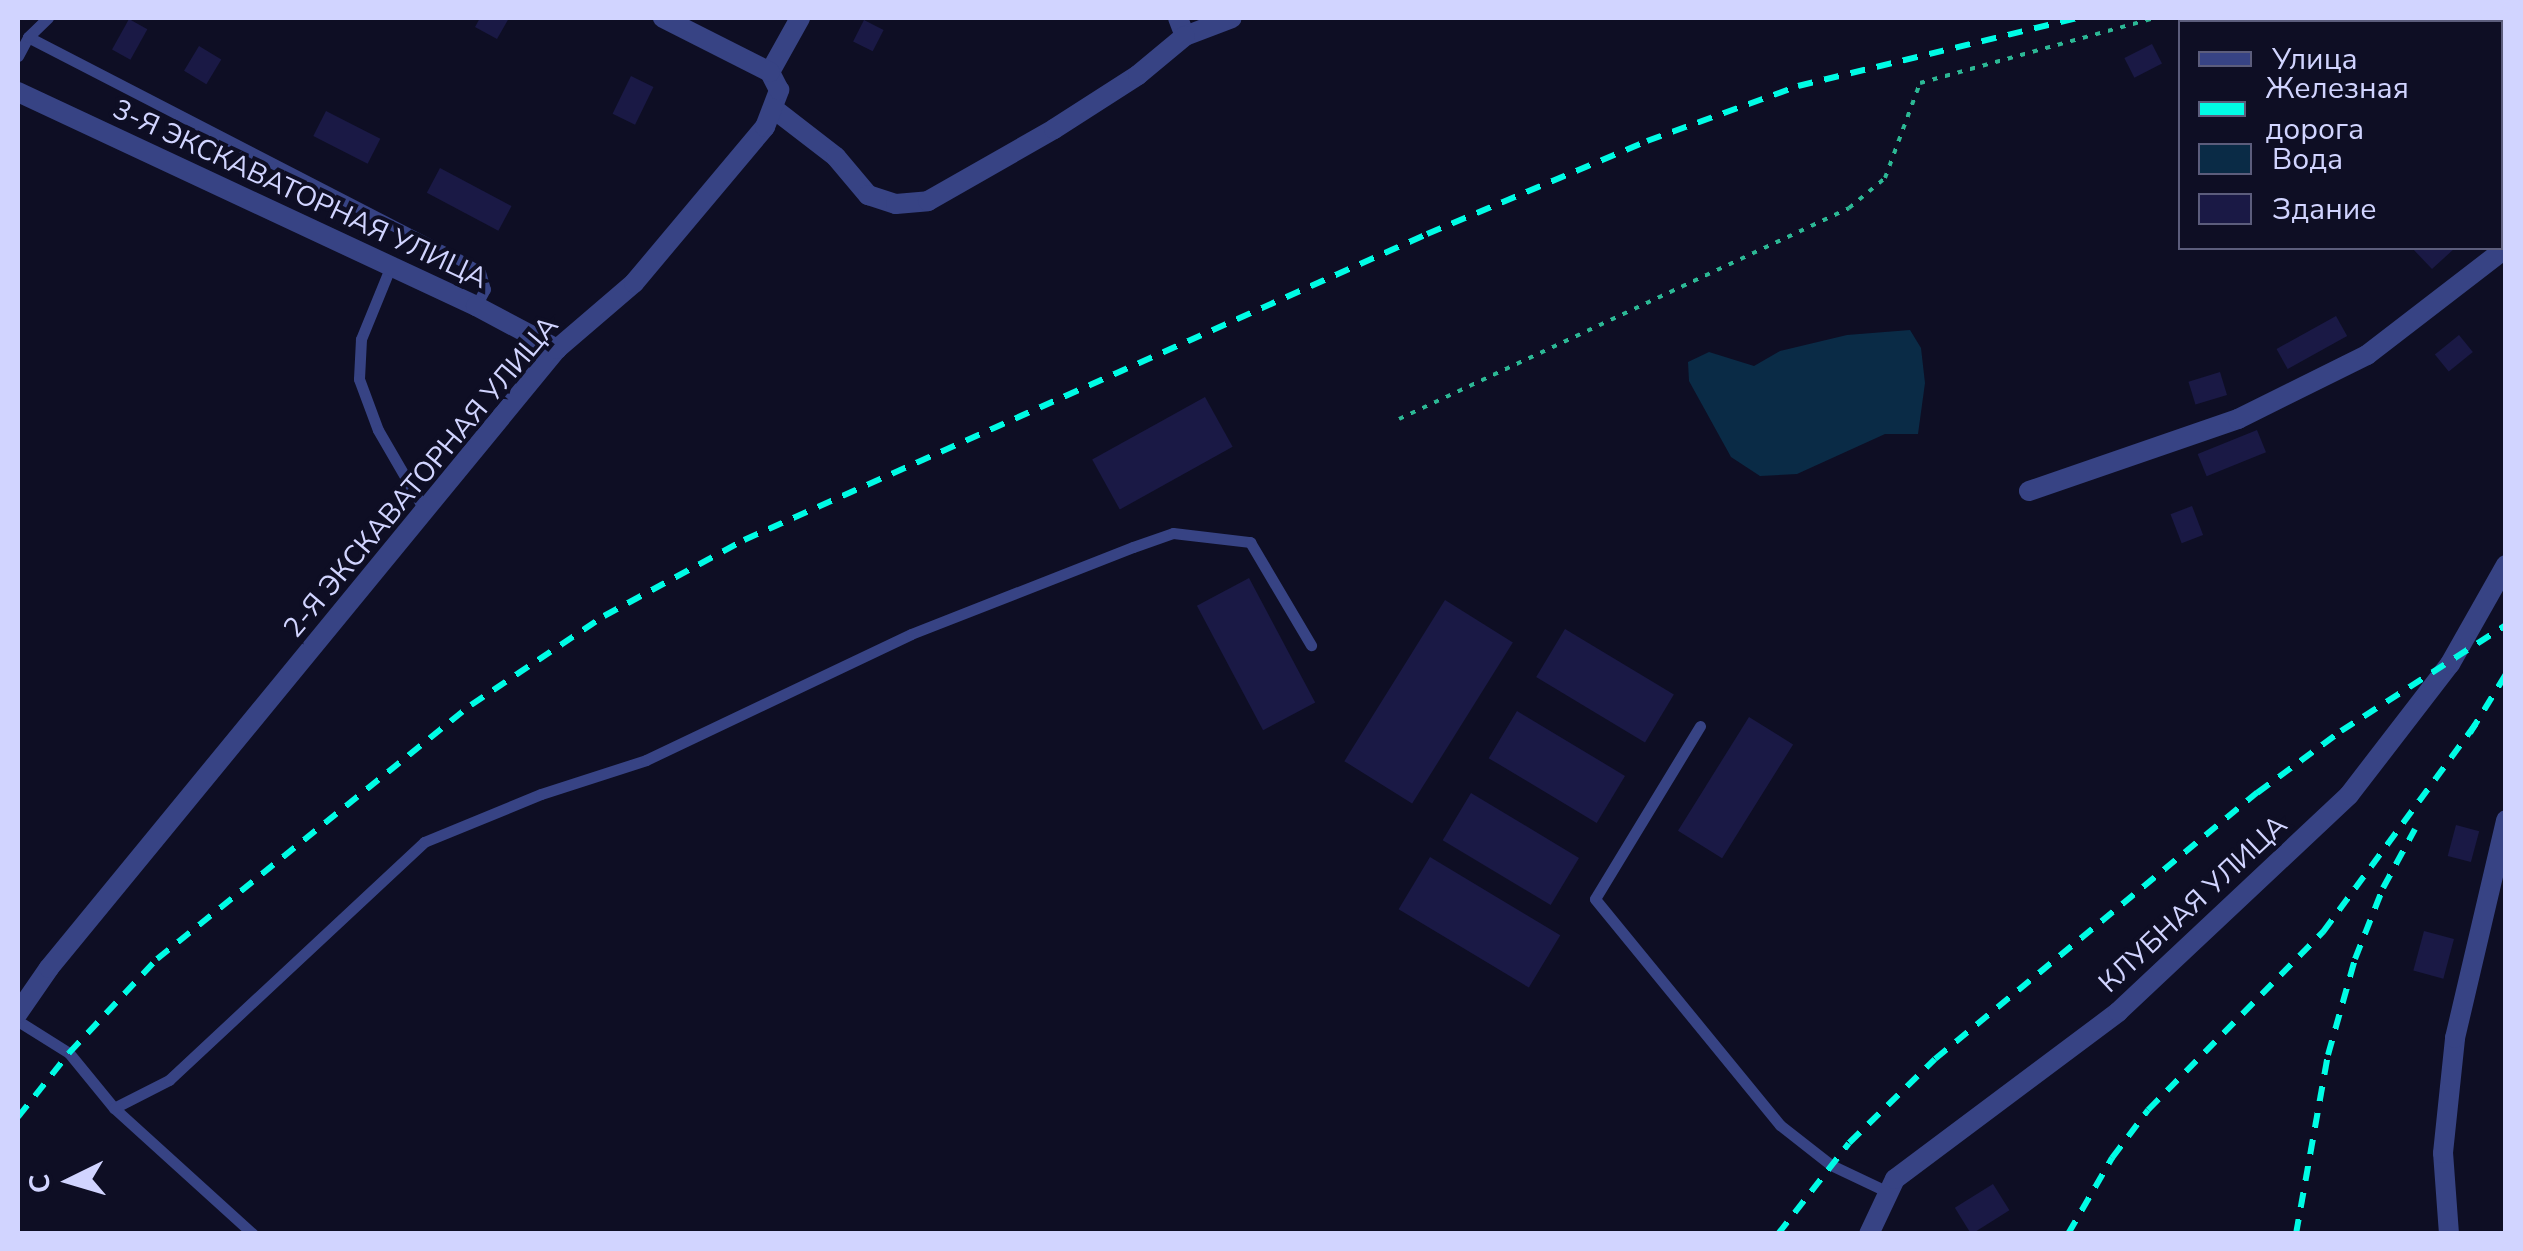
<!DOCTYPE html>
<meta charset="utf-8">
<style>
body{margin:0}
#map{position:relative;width:2523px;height:1251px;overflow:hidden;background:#0e0e24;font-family:"Nunito Sans",sans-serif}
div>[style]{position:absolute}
.water>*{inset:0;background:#0a2b46}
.building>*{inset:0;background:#1a1945;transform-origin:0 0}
.path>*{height:4px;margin-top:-2px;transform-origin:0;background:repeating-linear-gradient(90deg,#2cb895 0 5px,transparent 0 13px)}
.lane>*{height:11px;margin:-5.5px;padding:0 5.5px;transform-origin:5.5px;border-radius:5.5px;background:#374384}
.street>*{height:20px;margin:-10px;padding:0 10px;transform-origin:10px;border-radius:10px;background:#374384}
.rail>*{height:6px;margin-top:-3px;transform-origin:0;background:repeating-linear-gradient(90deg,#00fce5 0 15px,transparent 0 27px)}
span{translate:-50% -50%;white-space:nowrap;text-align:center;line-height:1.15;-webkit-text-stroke:8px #0e0e24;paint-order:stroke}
.street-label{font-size:28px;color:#d1d4ff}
.frame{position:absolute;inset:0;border:20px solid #d1d4ff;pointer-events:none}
.legend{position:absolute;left:2178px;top:20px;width:325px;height:230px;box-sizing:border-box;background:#0e0e24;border:2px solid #5c5d7c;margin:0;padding:12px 18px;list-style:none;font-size:30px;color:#d1d4ff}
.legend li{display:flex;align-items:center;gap:20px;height:50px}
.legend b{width:50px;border:2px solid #5c5d7c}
.north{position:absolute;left:20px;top:1131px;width:100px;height:100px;-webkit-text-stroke:8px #0e0e24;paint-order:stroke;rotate:265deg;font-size:28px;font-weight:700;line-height:40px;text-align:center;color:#d1d4ff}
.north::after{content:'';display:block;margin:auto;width:35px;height:45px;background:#d1d4ff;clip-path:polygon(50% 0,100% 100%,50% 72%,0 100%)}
</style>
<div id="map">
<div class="water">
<i style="clip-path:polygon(1910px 330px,1921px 348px,1925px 383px,1918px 434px,1885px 434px,1797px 474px,1760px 476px,1731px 457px,1689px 381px,1688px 362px,1709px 352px,1754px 366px,1780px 351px,1847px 335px)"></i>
</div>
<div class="building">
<i style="clip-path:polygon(480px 18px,509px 18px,497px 39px,475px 27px)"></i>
<i style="left:129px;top:19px;width:21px;height:35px;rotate:29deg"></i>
<i style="left:864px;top:20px;width:22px;height:24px;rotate:27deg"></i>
<i style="left:2152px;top:44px;width:22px;height:31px;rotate:63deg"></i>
<i style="left:199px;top:46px;width:26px;height:29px;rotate:31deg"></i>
<i style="left:631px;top:76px;width:25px;height:42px;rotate:26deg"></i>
<i style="left:326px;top:111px;width:61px;height:28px;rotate:27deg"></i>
<i style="left:440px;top:168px;width:81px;height:28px;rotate:28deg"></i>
<i style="clip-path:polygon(2412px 248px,2455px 248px,2432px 269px)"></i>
<i style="left:2336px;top:316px;width:23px;height:68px;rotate:61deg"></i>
<i style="left:2459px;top:335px;width:22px;height:31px;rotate:51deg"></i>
<i style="left:2220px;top:372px;width:24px;height:33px;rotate:73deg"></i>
<i style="left:1205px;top:397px;width:57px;height:129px;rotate:61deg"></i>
<i style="left:2257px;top:430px;width:24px;height:64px;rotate:68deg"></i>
<i style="left:2192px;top:506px;width:31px;height:23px;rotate:69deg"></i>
<i style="left:1249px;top:578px;width:141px;height:59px;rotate:62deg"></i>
<i style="left:1445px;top:600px;width:80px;height:190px;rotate:32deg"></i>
<i style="left:1565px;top:629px;width:127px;height:56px;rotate:31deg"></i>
<i style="left:1517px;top:711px;width:126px;height:55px;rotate:31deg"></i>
<i style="left:1749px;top:717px;width:52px;height:134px;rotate:32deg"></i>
<i style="left:1471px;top:793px;width:126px;height:55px;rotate:31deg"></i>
<i style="left:2456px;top:825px;width:24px;height:32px;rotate:15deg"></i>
<i style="left:1430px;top:857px;width:152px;height:61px;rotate:31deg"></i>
<i style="left:2424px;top:931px;width:31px;height:41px;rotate:15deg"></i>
<i style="left:1993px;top:1184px;width:31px;height:45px;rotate:58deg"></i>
</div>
<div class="path">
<i style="left:1399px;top:419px;width:497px;rotate:-25.1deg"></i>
<i style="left:1849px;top:208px;width:47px;rotate:-39.8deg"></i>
<i style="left:1885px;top:178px;width:101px;rotate:-69.8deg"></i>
<i style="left:1920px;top:83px;width:243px;rotate:-15.5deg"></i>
</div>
<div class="lane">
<i style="left:28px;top:37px;width:480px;rotate:27.3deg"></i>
<i style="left:455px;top:257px;width:29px;rotate:31deg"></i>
<i style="left:480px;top:272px;width:18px;rotate:74deg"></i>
<i style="left:485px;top:289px;width:19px;rotate:118deg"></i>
<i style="left:18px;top:56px;width:21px;rotate:-62deg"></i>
<i style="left:28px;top:37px;width:28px;rotate:-44deg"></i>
<i style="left:390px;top:268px;width:77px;rotate:112.2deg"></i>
<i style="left:361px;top:339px;width:40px;rotate:92.9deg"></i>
<i style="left:359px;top:379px;width:54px;rotate:69.6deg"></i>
<i style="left:378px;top:430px;width:94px;rotate:59.9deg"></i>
<i style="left:1700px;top:726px;width:202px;rotate:121.3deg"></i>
<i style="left:1595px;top:899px;width:292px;rotate:50.7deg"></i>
<i style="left:1780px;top:1125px;width:65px;rotate:38.1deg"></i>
<i style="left:1831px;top:1165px;width:63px;rotate:25.3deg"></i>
<i style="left:18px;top:1021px;width:60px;rotate:32.1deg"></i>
<i style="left:69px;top:1053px;width:71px;rotate:50.7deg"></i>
<i style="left:114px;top:1108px;width:188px;rotate:42.2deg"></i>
<i style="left:114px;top:1108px;width:62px;rotate:-27deg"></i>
<i style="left:169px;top:1080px;width:349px;rotate:-43deg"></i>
<i style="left:424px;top:842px;width:126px;rotate:-22.3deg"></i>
<i style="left:541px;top:794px;width:110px;rotate:-17.9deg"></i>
<i style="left:646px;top:760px;width:293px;rotate:-25.4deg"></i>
<i style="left:911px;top:634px;width:238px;rotate:-21.4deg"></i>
<i style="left:1133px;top:547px;width:42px;rotate:-19.3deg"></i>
<i style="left:1173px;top:533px;width:78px;rotate:6.7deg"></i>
<i style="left:1250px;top:542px;width:120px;rotate:59.4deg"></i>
</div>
<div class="street">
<i style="left:1178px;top:18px;width:19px;rotate:69deg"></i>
<i style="left:1185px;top:36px;width:50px;rotate:-21deg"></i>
<i style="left:2292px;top:18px;width:5px;rotate:53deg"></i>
<i style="left:770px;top:72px;width:62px;rotate:-60.9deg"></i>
<i style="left:18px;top:92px;width:506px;rotate:25.04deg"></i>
<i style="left:476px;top:306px;width:92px;rotate:28deg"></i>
<i style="left:774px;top:109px;width:78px;rotate:37.7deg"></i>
<i style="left:836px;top:157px;width:50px;rotate:49.9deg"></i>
<i style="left:868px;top:195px;width:29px;rotate:18deg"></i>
<i style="left:896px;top:204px;width:32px;rotate:-5deg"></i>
<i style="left:928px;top:201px;width:145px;rotate:-29.7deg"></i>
<i style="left:1054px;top:129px;width:100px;rotate:-32.7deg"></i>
<i style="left:1138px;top:75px;width:61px;rotate:-39.7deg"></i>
<i style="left:2500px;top:209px;width:6px;rotate:18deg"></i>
<i style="left:2029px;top:491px;width:221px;rotate:-19deg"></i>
<i style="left:2238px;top:419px;width:144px;rotate:-26.4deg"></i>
<i style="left:2367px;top:355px;width:175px;rotate:-37.6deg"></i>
<i style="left:18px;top:1013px;width:55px;rotate:-55.4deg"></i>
<i style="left:49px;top:968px;width:801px;rotate:-50.63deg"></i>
<i style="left:557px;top:349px;width:101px;rotate:-40.6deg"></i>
<i style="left:634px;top:283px;width:204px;rotate:-50deg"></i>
<i style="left:765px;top:127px;width:40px;rotate:-69deg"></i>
<i style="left:779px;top:90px;width:20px;rotate:-117deg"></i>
<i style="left:770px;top:72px;width:120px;rotate:-153.2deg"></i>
<i style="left:1869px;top:1234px;width:61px;rotate:-64.7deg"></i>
<i style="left:1895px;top:1179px;width:279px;rotate:-36.8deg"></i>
<i style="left:2118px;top:1012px;width:317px;rotate:-43.2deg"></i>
<i style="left:2349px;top:795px;width:165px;rotate:-52.4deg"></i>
<i style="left:2450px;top:664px;width:114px;rotate:-60.5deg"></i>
<i style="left:2449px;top:1234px;width:81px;rotate:-94.2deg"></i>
<i style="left:2443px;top:1153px;width:116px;rotate:-84deg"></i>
<i style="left:2455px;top:1038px;width:224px;rotate:-76.8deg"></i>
</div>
<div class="rail">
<i style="left:2470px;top:733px;width:69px;rotate:-58.6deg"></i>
<i style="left:18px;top:1117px;width:82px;rotate:-51.4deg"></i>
<i style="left:69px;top:1053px;width:129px;rotate:-46.9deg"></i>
<i style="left:157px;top:959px;width:404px;rotate:-39deg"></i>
<i style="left:471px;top:705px;width:160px;rotate:-33.8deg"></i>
<i style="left:604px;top:616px;width:159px;rotate:-28.5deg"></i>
<i style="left:744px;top:540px;width:748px;rotate:-24.13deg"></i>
<i style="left:1427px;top:234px;width:239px;rotate:-22.9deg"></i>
<i style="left:1647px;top:141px;width:161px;rotate:-20deg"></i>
<i style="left:1798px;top:86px;width:288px;rotate:-13.7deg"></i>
<i style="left:1778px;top:1234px;width:115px;rotate:-52deg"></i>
<i style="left:1849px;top:1143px;width:120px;rotate:-44.3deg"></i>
<i style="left:1935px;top:1059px;width:418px;rotate:-39.6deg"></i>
<i style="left:2257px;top:793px;width:104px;rotate:-36.4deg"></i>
<i style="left:2341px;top:731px;width:196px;rotate:-32.7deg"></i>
<i style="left:2068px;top:1234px;width:88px;rotate:-59.9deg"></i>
<i style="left:2112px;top:1158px;width:60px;rotate:-53.1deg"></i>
<i style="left:2148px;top:1110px;width:250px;rotate:-45.5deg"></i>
<i style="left:2323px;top:932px;width:258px;rotate:-53.7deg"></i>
<i style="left:2296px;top:1234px;width:182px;rotate:-79.9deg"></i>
<i style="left:2328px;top:1055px;width:100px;rotate:-74.3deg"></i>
<i style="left:2355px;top:959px;width:76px;rotate:-68.5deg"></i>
<i style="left:2383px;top:888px;width:67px;rotate:-61.5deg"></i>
</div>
<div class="street-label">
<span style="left:300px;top:194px;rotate:25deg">3-Я ЭКСКАВАТОРНАЯ УЛИЦА</span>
<span style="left:421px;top:477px;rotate:-50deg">2-Я ЭКСКАВАТОРНАЯ УЛИЦА</span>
<span style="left:2193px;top:904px;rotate:-43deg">КЛУБНАЯ УЛИЦА</span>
</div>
<div class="frame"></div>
<ul class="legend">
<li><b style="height:12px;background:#374384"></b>Улица</li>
<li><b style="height:12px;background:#00fce5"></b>Железная дорога</li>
<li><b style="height:28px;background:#0a2b46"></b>Вода</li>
<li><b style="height:28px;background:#1a1945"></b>Здание</li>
</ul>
<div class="north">С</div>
</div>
